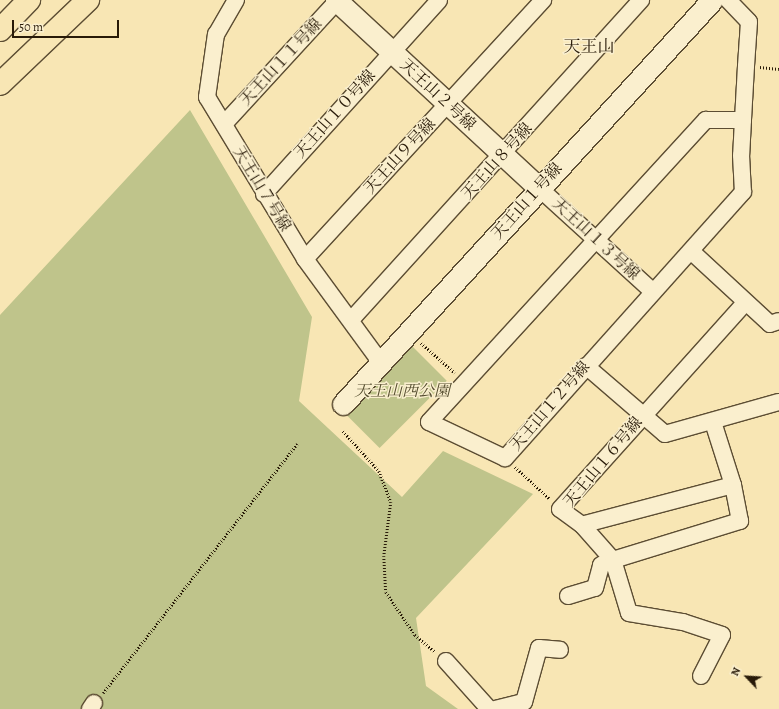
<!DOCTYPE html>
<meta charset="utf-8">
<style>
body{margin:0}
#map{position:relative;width:779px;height:709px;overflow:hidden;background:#f8e6b4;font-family:Alegreya,"Noto Serif JP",serif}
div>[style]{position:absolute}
.green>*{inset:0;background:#bfc48b;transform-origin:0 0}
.path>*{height:2.5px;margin-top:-1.25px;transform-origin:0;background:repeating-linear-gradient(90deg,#281a08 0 1px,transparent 0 3px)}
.roads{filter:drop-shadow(1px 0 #5c4d33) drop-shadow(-1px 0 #5c4d33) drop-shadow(0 1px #5c4d33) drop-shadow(0 -1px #5c4d33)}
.minor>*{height:16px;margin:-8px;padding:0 8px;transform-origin:8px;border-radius:8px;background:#faefce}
.tertiary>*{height:21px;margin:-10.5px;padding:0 10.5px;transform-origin:10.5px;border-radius:10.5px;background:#faefce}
.motorway>*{height:22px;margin:-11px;padding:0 11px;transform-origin:11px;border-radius:11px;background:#f8e6b4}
span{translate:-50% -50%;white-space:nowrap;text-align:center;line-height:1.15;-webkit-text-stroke:3px #faefce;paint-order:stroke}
.street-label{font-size:16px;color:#281a08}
.park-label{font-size:16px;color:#554d2f;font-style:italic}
.neighbourhood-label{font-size:17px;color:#281a08}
.north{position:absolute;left:727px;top:657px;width:40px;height:40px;-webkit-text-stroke:3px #faefce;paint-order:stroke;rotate:295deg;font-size:11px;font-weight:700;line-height:16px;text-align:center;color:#281a08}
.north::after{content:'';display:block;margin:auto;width:14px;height:18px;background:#281a08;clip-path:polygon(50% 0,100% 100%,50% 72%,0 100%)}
.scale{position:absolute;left:12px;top:20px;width:107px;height:18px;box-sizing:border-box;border:2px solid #281a08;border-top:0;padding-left:5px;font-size:12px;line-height:14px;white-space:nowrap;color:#281a08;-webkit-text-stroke:3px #faefce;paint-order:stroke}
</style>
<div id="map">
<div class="green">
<i style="clip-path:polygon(190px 110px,312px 317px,299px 401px,402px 497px,443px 451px,533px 494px,416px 618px,426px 686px,458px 709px,0 709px,0 315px)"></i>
<i style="left:410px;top:344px;width:52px;height:95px;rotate:45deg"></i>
</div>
<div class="path">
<i style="left:760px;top:67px;width:19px;rotate:6deg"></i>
<i style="left:421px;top:343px;width:45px;rotate:41.4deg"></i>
<i style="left:343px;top:431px;width:54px;rotate:48deg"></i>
<i style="left:379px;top:471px;width:33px;rotate:69deg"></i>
<i style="left:391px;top:502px;width:54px;rotate:97.4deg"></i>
<i style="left:384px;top:556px;width:36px;rotate:87deg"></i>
<i style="left:386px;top:592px;width:52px;rotate:56deg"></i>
<i style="left:415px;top:635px;width:26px;rotate:40deg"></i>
<i style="left:515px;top:467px;width:47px;rotate:42.4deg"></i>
<i style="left:103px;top:693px;width:316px;rotate:-52.1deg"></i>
</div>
<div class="roads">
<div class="minor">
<i style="left:236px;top:0;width:39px;rotate:120deg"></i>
<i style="left:216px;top:34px;width:64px;rotate:98.1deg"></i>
<i style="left:207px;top:97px;width:189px;rotate:58.8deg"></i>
<i style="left:305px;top:259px;width:129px;rotate:53.8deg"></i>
<i style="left:728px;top:0;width:30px;rotate:46deg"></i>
<i style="left:749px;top:22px;width:44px;rotate:93.9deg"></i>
<i style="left:746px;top:66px;width:54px;rotate:93.2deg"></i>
<i style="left:743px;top:120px;width:35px;rotate:93deg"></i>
<i style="left:741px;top:155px;width:37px;rotate:87deg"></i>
<i style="left:743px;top:192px;width:357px;rotate:131.8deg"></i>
<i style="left:505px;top:458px;width:84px;rotate:-154.7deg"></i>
<i style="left:429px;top:422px;width:410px;rotate:-47.5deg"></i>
<i style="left:706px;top:120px;width:37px"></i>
<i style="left:224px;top:124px;width:168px;rotate:-47.4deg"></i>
<i style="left:539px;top:188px;width:153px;rotate:42.3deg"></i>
<i style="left:264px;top:194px;width:261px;rotate:-47.9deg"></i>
<i style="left:692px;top:252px;width:106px;rotate:42.7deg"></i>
<i style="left:770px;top:324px;width:9px;rotate:-18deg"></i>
<i style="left:305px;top:259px;width:352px;rotate:-47.4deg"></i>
<i style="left:351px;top:320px;width:432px;rotate:-47.8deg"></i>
<i style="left:586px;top:366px;width:104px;rotate:40.7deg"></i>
<i style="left:665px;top:434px;width:118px;rotate:-15.7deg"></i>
<i style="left:713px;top:422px;width:66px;rotate:72.4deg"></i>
<i style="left:733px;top:485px;width:156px;rotate:165.2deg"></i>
<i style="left:582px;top:525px;width:27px;rotate:-144deg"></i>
<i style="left:560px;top:509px;width:277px;rotate:-48.1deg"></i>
<i style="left:582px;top:525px;width:47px;rotate:48.5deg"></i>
<i style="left:613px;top:560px;width:133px;rotate:-17.1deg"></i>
<i style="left:740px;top:521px;width:37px;rotate:-101deg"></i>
<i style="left:568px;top:596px;width:28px;rotate:-17deg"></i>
<i style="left:595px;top:588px;width:24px;rotate:-75deg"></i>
<i style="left:601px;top:565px;width:13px;rotate:-23deg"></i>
<i style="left:613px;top:560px;width:55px;rotate:73.2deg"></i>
<i style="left:629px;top:613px;width:55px;rotate:9.5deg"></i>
<i style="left:683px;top:622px;width:41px;rotate:18.4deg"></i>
<i style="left:722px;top:635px;width:46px;rotate:117.1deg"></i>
<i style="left:446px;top:661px;width:64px;rotate:48.1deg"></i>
<i style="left:90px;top:709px;width:7px;rotate:-56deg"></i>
<i style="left:495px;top:709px;width:30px;rotate:-14deg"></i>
<i style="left:524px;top:702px;width:56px;rotate:-74.5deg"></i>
<i style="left:539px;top:648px;width:21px;rotate:5deg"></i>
</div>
<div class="tertiary">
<i style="left:336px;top:0;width:277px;rotate:42.8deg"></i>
<i style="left:343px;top:404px;width:547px;rotate:-47.59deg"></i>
</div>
<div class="motorway">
<i style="left:0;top:30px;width:42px;rotate:-46deg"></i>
<i style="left:0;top:84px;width:122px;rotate:-43.7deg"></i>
</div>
</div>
<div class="street-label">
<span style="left:281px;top:62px;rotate:-47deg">天王山１１号線</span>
<span style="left:438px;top:95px;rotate:43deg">天王山２号線</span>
<span style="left:335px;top:114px;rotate:-48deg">天王山１０号線</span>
<span style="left:400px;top:156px;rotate:-47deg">天王山９号線</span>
<span style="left:497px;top:161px;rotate:-48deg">天王山８号線</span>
<span style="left:262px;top:189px;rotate:59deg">天王山７号線</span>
<span style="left:527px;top:201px;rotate:-48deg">天王山１号線</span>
<span style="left:596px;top:239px;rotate:43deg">天王山１３号線</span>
<span style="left:550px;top:406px;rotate:-49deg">天王山１２号線</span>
<span style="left:603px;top:462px;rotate:-50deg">天王山１６号線</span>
</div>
<div class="park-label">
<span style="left:402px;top:391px">天王山西公園</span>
</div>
<div class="neighbourhood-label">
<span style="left:589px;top:47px">天王山</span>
</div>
<div class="north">N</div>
<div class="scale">50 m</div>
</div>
